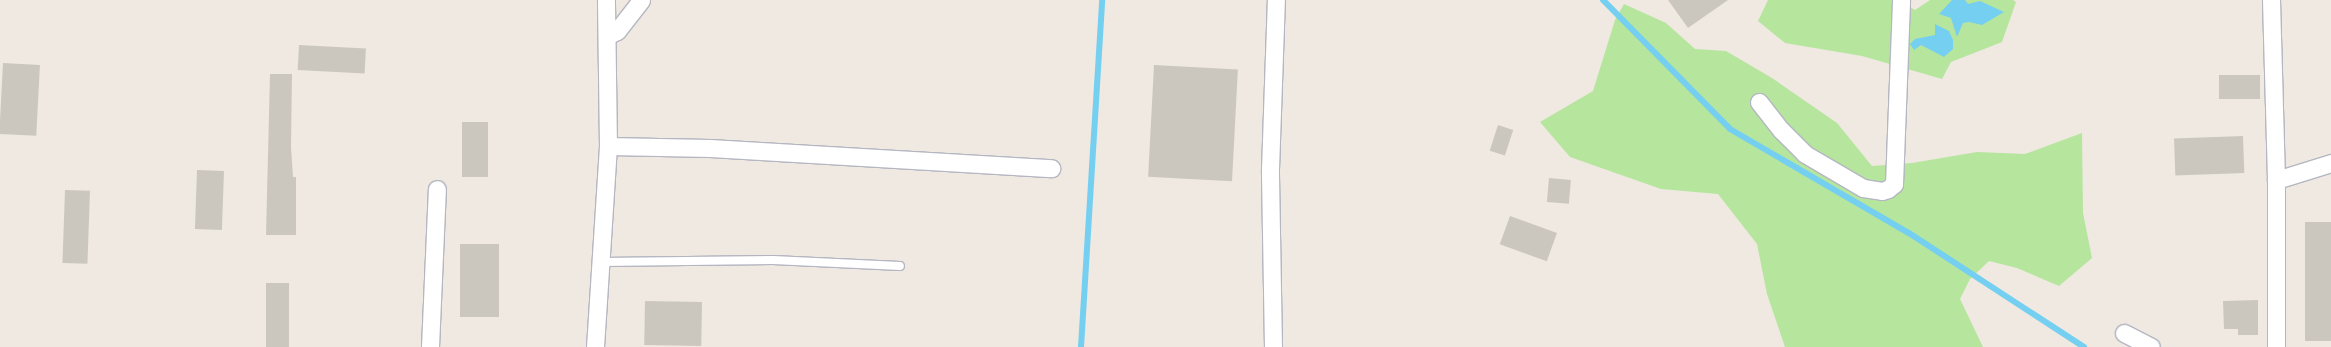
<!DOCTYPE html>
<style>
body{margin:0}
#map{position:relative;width:2331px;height:347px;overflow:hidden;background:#efe9e1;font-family:Lato,sans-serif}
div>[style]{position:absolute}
.green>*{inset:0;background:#b6e59e}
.water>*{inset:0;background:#75cff0}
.stream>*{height:6px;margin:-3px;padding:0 3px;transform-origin:3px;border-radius:3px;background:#75cff0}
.building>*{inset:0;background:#cbc7bf;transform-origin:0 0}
.roads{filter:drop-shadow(1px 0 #b4b7c1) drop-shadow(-1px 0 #b4b7c1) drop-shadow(0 1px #b4b7c1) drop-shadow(0 -1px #b4b7c1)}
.lane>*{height:8px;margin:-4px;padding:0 4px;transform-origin:4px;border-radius:4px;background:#fff}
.street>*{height:17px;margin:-8.5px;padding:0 8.5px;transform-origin:8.5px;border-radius:8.5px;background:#fff}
span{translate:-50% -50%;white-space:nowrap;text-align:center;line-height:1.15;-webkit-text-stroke:4px #fff;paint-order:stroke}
</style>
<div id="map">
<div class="green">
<i style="clip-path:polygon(1768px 0,1898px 0,1915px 10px,1930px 0,2013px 0,2016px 2px,2002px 42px,1951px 62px,1942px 79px,1862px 56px,1785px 43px,1758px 21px)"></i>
<i style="clip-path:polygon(1624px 4px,1666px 23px,1695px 49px,1726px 51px,1772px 78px,1837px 123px,1872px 166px,1912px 163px,1977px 152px,2025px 154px,2082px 133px,2083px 213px,2092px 258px,2059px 286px,2017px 268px,1989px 261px,1970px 279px,1960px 299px,1983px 347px,1785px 347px,1767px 294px,1757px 244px,1718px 194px,1661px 189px,1570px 157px,1540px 122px,1593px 91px,1615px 20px)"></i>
</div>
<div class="water">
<i style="clip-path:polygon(1952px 0,1965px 0,1968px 4px,1980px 1px,2004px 12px,1982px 25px,1969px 22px,1963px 23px,1957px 37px,1951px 18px,1939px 14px)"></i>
<i style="clip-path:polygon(1935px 24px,1949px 31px,1953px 40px,1953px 49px,1944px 57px,1921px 45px,1914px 50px,1910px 44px,1915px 39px,1935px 35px)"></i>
</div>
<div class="stream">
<i style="left:1603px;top:0;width:181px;rotate:45.4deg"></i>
<i style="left:1730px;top:129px;width:207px;rotate:30.2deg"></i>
<i style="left:1909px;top:233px;width:209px;rotate:33.1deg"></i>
<i style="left:1081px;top:347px;width:348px;rotate:-86.5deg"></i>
</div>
<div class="building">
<i style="clip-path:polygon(1668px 0,1728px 0,1688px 28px)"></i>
<i style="left:299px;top:45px;width:67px;height:25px;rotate:3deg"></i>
<i style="left:3px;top:63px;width:37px;height:71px;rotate:3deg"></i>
<i style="left:1154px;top:65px;width:84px;height:112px;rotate:3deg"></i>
<i style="clip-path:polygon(270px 74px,292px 74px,291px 147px,293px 177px,296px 177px,296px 235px,266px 235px)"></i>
<i style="left:2219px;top:75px;width:41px;height:24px"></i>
<i style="left:462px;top:122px;width:26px;height:55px"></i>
<i style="left:1498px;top:125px;width:16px;height:27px;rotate:18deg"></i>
<i style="left:2243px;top:136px;width:37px;height:69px;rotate:88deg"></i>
<i style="left:197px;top:170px;width:27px;height:59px;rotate:2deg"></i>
<i style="left:1549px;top:178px;width:22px;height:24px;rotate:5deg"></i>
<i style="left:65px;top:190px;width:25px;height:73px;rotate:2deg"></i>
<i style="left:1510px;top:216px;width:50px;height:30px;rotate:20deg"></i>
<i style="left:2305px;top:222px;width:26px;height:119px"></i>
<i style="left:460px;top:244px;width:39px;height:73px"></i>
<i style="left:266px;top:283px;width:23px;height:64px"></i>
<i style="clip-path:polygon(2258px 300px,2258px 335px,2238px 335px,2238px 329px,2224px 329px,2223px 301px)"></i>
<i style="left:645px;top:301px;width:57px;height:44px;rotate:1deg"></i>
</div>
<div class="roads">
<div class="lane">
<i style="left:601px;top:262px;width:172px;rotate:-0.7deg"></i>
<i style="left:773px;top:260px;width:127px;rotate:2.7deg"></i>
</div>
<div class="street">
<i style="left:2271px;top:0;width:180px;rotate:88.4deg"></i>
<i style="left:2276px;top:180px;width:167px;rotate:90deg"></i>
<i style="left:607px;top:36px;width:11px;rotate:-27deg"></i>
<i style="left:617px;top:31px;width:39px;rotate:-52deg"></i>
<i style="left:1759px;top:102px;width:36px;rotate:52deg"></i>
<i style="left:1781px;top:130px;width:34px;rotate:45deg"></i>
<i style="left:1805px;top:154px;width:67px;rotate:30.4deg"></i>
<i style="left:1863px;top:188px;width:19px;rotate:9deg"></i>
<i style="left:1882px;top:191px;width:6px;rotate:-18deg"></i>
<i style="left:1888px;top:189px;width:8px;rotate:-40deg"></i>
<i style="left:1894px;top:184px;width:184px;rotate:-87.8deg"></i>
<i style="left:608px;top:146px;width:102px;rotate:1.1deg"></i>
<i style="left:710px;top:148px;width:342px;rotate:3.4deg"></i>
<i style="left:2276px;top:180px;width:58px;rotate:-17.2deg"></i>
<i style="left:2124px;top:333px;width:30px;rotate:27deg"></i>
<i style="left:430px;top:347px;width:158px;rotate:-87.5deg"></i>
<i style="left:595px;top:347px;width:201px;rotate:-86.3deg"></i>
<i style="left:608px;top:146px;width:146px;rotate:-90.8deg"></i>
<i style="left:1273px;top:347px;width:178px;rotate:-91deg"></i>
<i style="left:1270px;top:169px;width:169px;rotate:-88deg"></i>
</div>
</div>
</div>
